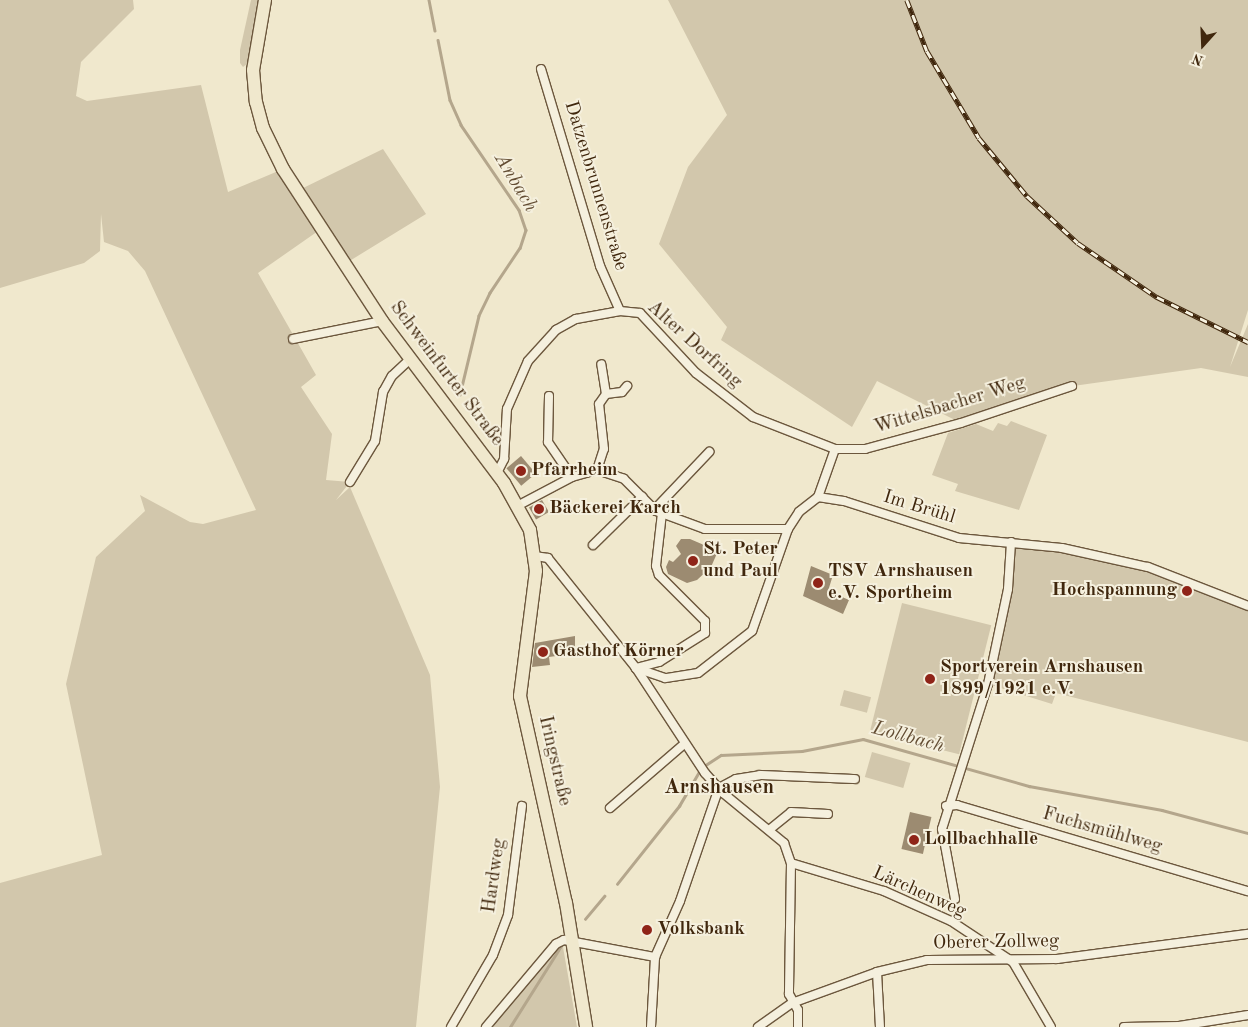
<!DOCTYPE html>
<meta charset="utf-8">
<style>
body{margin:0}
#map{position:relative;width:1248px;height:1027px;overflow:hidden;background:#f0e8cd;font-family:"Old Standard TT",serif}
div>[style]{position:absolute}
.green>*{inset:0;background:#d2c7ac;transform-origin:0 0}
.stream>*{height:2.5px;margin:-1.25px;padding:0 1.25px;transform-origin:1.25px;border-radius:1.25px;background:#b4a68c}
.building>*{inset:0;background:#9c8b71;transform-origin:0 0}
.roads{filter:drop-shadow(1px 0 #6c573d) drop-shadow(-1px 0 #6c573d) drop-shadow(0 1px #6c573d) drop-shadow(0 -1px #6c573d)}
.minor>*{height:8px;margin:-4px;padding:0 4px;transform-origin:4px;border-radius:4px;background:#f5f0de}
.primary>*{height:12px;margin:-6px;padding:0 6px;transform-origin:6px;border-radius:6px;background:#f0e8cd}
.rail>*{height:4.5px;margin-top:-2.25px;transform-origin:0;background:repeating-linear-gradient(90deg,#f5f0de 0 8px,#40270d 0 16px);box-sizing:border-box;border-block:1px solid #40270d}
.dots>*{width:14px;height:14px;translate:-50% -50%;box-sizing:border-box;border:2px solid #f5f0de;border-radius:50%}
span{translate:-50% -50%;white-space:nowrap;text-align:center;line-height:1.15;-webkit-text-stroke:4px #f5f0de;paint-order:stroke}
.street-label{font-size:19px;color:#40270d}
.poi-label{font-size:19px;color:#40270d;font-weight:700}
.left{translate:0 -50%;text-align:left}
.right{translate:-100% -50%;text-align:right}
.water-label{font-size:20px;color:#634d33;font-style:italic}
.quarter-label{font-size:21px;color:#40270d;font-weight:700}
.north{position:absolute;left:1178px;top:20px;width:50px;height:50px;-webkit-text-stroke:4px #f5f0de;paint-order:stroke;rotate:200deg;font-size:14px;font-weight:700;line-height:20px;text-align:center;color:#40270d}
.north::after{content:'';display:block;margin:auto;width:18px;height:22px;background:#40270d;clip-path:polygon(50% 0,100% 100%,50% 72%,0 100%)}
</style>
<div id="map">
<div class="green">
<i style="clip-path:polygon(0 0,133px 0,134px 9px,81px 62px,76px 96px,87px 101px,201px 85px,228px 192px,283px 169px,297px 191px,383px 149px,426px 214px,343px 265px,321px 229px,258px 273px,316px 375px,301px 387px,332px 434px,326px 480px,350px 482px,336px 500px,350px 487px,430px 675px,440px 787px,416px 1027px,0 1027px,0 883px,102px 855px,66px 684px,96px 557px,145px 511px,140px 495px,190px 522px,203px 524px,256px 510px,145px 271px,128px 251px,104px 242px,101px 214px,100px 251px,84px 263px,0 288px)"></i>
<i style="clip-path:polygon(251px 0,259px 0,248px 63px,243px 67px,240px 63px,240px 50px)"></i>
<i style="clip-path:polygon(668px 0,1248px 0,1248px 310px,1230px 367px,1248px 324px,1248px 377px,1201px 368px,1073px 386px,961px 423px,877px 381px,852px 427px,721px 340px,727px 327px,659px 244px,688px 167px,727px 115px)"></i>
<i style="clip-path:polygon(1011px 421px,1047px 435px,1019px 510px,955px 491px,958px 484px,932px 475px,948px 433px,976px 424px,993px 431px,998px 423px,1007px 426px)"></i>
<i style="clip-path:polygon(1011px 542px,1148px 567px,1248px 606px,1248px 742px,1056px 693px,1052px 704px,988px 684px)"></i>
<i style="left:902px;top:603px;width:92px;height:133px;rotate:14deg"></i>
<i style="left:844px;top:690px;width:28px;height:16px;rotate:15deg"></i>
<i style="left:872px;top:752px;width:40px;height:26px;rotate:16deg"></i>
<i style="clip-path:polygon(561px 946px,510px 1027px,490px 1027px,559px 947px)"></i>
<i style="clip-path:polygon(563px 947px,577px 1027px,511px 1027px,534px 988px)"></i>
</div>
<div class="stream">
<i style="left:429px;top:0;width:31px;rotate:79deg"></i>
<i style="left:438px;top:40px;width:61px;rotate:78.7deg"></i>
<i style="left:450px;top:100px;width:27px;rotate:66deg"></i>
<i style="left:461px;top:125px;width:103px;rotate:55.7deg"></i>
<i style="left:519px;top:210px;width:21px;rotate:71deg"></i>
<i style="left:526px;top:230px;width:19px;rotate:108deg"></i>
<i style="left:520px;top:248px;width:54px;rotate:123.7deg"></i>
<i style="left:490px;top:293px;width:25px;rotate:116deg"></i>
<i style="left:479px;top:316px;width:81px;rotate:103.5deg"></i>
<i style="left:704px;top:766px;width:20px;rotate:-33deg"></i>
<i style="left:721px;top:755px;width:81px;rotate:-2.8deg"></i>
<i style="left:802px;top:751px;width:62px;rotate:-11.1deg"></i>
<i style="left:863px;top:739px;width:173px;rotate:15.8deg"></i>
<i style="left:1029px;top:786px;width:135px;rotate:10.2deg"></i>
<i style="left:1162px;top:810px;width:89px;rotate:15deg"></i>
<i style="left:617px;top:884px;width:100px;rotate:-51.5deg"></i>
<i style="left:679px;top:806px;width:42px;rotate:-59.7deg"></i>
<i style="left:585px;top:919px;width:30px;rotate:-50deg"></i>
<i style="left:510px;top:1027px;width:96px;rotate:-57.8deg"></i>
</div>
<div class="building">
<i style="left:521px;top:456px;width:23px;height:19px;rotate:50deg"></i>
<i style="left:542px;top:500px;width:14px;height:15px;rotate:60deg"></i>
<i style="clip-path:polygon(681px 539px,690px 539px,718px 551px,711px 567px,697px 580px,687px 583px,668px 574px,666px 567px,669px 560px,673px 562px,681px 554px,676px 546px)"></i>
<i style="clip-path:polygon(811px 566px,833px 575px,828px 591px,849px 600px,843px 614px,803px 596px)"></i>
<i style="clip-path:polygon(575px 636px,575px 647px,556px 649px,556px 656px,549px 657px,550px 665px,532px 667px,535px 643px)"></i>
<i style="left:910px;top:812px;width:22px;height:38px;rotate:13deg"></i>
</div>
<div class="roads">
<div class="minor">
<i style="left:541px;top:69px;width:206px;rotate:73.3deg"></i>
<i style="left:600px;top:266px;width:49px;rotate:66deg"></i>
<i style="left:293px;top:339px;width:91px;rotate:-11.4deg"></i>
<i style="left:606px;top:394px;width:16px;rotate:-7deg"></i>
<i style="left:622px;top:392px;width:8px;rotate:-50deg"></i>
<i style="left:549px;top:396px;width:46px;rotate:91.2deg"></i>
<i style="left:548px;top:442px;width:42px;rotate:55.6deg"></i>
<i style="left:835px;top:449px;width:30px"></i>
<i style="left:865px;top:449px;width:99px;rotate:-15.2deg"></i>
<i style="left:961px;top:423px;width:117px;rotate:-18.4deg"></i>
<i style="left:597px;top:470px;width:22px;rotate:-72deg"></i>
<i style="left:604px;top:449px;width:45px;rotate:-96.3deg"></i>
<i style="left:599px;top:404px;width:12px;rotate:-55deg"></i>
<i style="left:606px;top:394px;width:30px;rotate:-99deg"></i>
<i style="left:497px;top:473px;width:16px;rotate:-63deg"></i>
<i style="left:504px;top:459px;width:50px;rotate:-86.6deg"></i>
<i style="left:507px;top:409px;width:52px;rotate:-66.4deg"></i>
<i style="left:528px;top:361px;width:42px;rotate:-47.9deg"></i>
<i style="left:556px;top:330px;width:23px;rotate:-29deg"></i>
<i style="left:576px;top:319px;width:45px;rotate:-10.3deg"></i>
<i style="left:620px;top:311px;width:20px;rotate:6deg"></i>
<i style="left:640px;top:313px;width:82px;rotate:47deg"></i>
<i style="left:696px;top:373px;width:72px;rotate:37.7deg"></i>
<i style="left:753px;top:417px;width:88px;rotate:21.3deg"></i>
<i style="left:835px;top:449px;width:51px;rotate:109.5deg"></i>
<i style="left:818px;top:497px;width:24px;rotate:142deg"></i>
<i style="left:799px;top:512px;width:20px;rotate:123deg"></i>
<i style="left:788px;top:529px;width:108px;rotate:109.4deg"></i>
<i style="left:752px;top:631px;width:68px;rotate:142.1deg"></i>
<i style="left:698px;top:673px;width:33px;rotate:171deg"></i>
<i style="left:665px;top:678px;width:31px;rotate:-161deg"></i>
<i style="left:636px;top:668px;width:141px;rotate:-128.7deg"></i>
<i style="left:548px;top:558px;width:12px;rotate:-171deg"></i>
<i style="left:350px;top:482px;width:48px;rotate:-58.6deg"></i>
<i style="left:375px;top:441px;width:50px;rotate:-80.7deg"></i>
<i style="left:383px;top:392px;width:18px;rotate:-61deg"></i>
<i style="left:392px;top:376px;width:26px;rotate:-43deg"></i>
<i style="left:818px;top:497px;width:26px;rotate:9deg"></i>
<i style="left:844px;top:501px;width:121px;rotate:17.8deg"></i>
<i style="left:959px;top:538px;width:103px;rotate:5.5deg"></i>
<i style="left:1062px;top:548px;width:88px;rotate:12.5deg"></i>
<i style="left:1148px;top:567px;width:107px;rotate:21.3deg"></i>
<i style="left:519px;top:505px;width:60px;rotate:-27.8deg"></i>
<i style="left:572px;top:477px;width:26px;rotate:-16deg"></i>
<i style="left:597px;top:470px;width:28px;rotate:18deg"></i>
<i style="left:624px;top:479px;width:45px;rotate:45deg"></i>
<i style="left:656px;top:511px;width:52px;rotate:20.2deg"></i>
<i style="left:705px;top:529px;width:83px"></i>
<i style="left:655px;top:509px;width:79px;rotate:-46.5deg"></i>
<i style="left:662px;top:513px;width:53px;rotate:96.5deg"></i>
<i style="left:656px;top:566px;width:9px;rotate:72deg"></i>
<i style="left:659px;top:575px;width:65px;rotate:45deg"></i>
<i style="left:705px;top:621px;width:12px;rotate:90deg"></i>
<i style="left:705px;top:633px;width:54px;rotate:147.8deg"></i>
<i style="left:659px;top:662px;width:24px;rotate:165deg"></i>
<i style="left:636px;top:668px;width:126px;rotate:56.7deg"></i>
<i style="left:705px;top:773px;width:27px;rotate:48deg"></i>
<i style="left:723px;top:793px;width:79px;rotate:39.3deg"></i>
<i style="left:784px;top:843px;width:21px;rotate:71deg"></i>
<i style="left:791px;top:863px;width:131px;rotate:90.9deg"></i>
<i style="left:789px;top:994px;width:18px;rotate:61deg"></i>
<i style="left:798px;top:1010px;width:17px;rotate:90deg"></i>
<i style="left:593px;top:545px;width:69px;rotate:-44.4deg"></i>
<i style="left:946px;top:806px;width:11px;rotate:-5deg"></i>
<i style="left:957px;top:805px;width:303px;rotate:16.5deg"></i>
<i style="left:610px;top:808px;width:96px;rotate:-40.8deg"></i>
<i style="left:769px;top:830px;width:28px;rotate:-39deg"></i>
<i style="left:791px;top:812px;width:37px;rotate:3deg"></i>
<i style="left:791px;top:863px;width:97px;rotate:16.8deg"></i>
<i style="left:884px;top:891px;width:73px;rotate:24.1deg"></i>
<i style="left:951px;top:921px;width:74px;rotate:33.5deg"></i>
<i style="left:1013px;top:962px;width:75px;rotate:59.7deg"></i>
<i style="left:955px;top:899px;width:71px;rotate:-100.5deg"></i>
<i style="left:942px;top:829px;width:152px;rotate:-72.4deg"></i>
<i style="left:988px;top:684px;width:97px;rotate:-78.1deg"></i>
<i style="left:1008px;top:589px;width:47px;rotate:-86.3deg"></i>
<i style="left:877px;top:972px;width:55px;rotate:86.9deg"></i>
<i style="left:451px;top:1027px;width:83px;rotate:-59.7deg"></i>
<i style="left:493px;top:955px;width:43px;rotate:-69.4deg"></i>
<i style="left:508px;top:915px;width:110px;rotate:-82.7deg"></i>
<i style="left:486px;top:1027px;width:109px;rotate:-49.9deg"></i>
<i style="left:556px;top:944px;width:9px;rotate:-27deg"></i>
<i style="left:564px;top:940px;width:93px;rotate:10.6deg"></i>
<i style="left:655px;top:957px;width:61px;rotate:-65.9deg"></i>
<i style="left:680px;top:901px;width:120px;rotate:-71deg"></i>
<i style="left:719px;top:788px;width:19px;rotate:-28deg"></i>
<i style="left:736px;top:779px;width:24px;rotate:-9deg"></i>
<i style="left:760px;top:775px;width:95px;rotate:2.4deg"></i>
<i style="left:651px;top:1027px;width:70px;rotate:-86.7deg"></i>
<i style="left:758px;top:1027px;width:42px;rotate:-35.2deg"></i>
<i style="left:792px;top:1003px;width:90px;rotate:-20deg"></i>
<i style="left:877px;top:972px;width:51px;rotate:-13.5deg"></i>
<i style="left:927px;top:960px;width:130px;rotate:-0.4deg"></i>
<i style="left:1057px;top:959px;width:193px;rotate:-7.5deg"></i>
<i style="left:1124px;top:1027px;width:55px;rotate:-1deg"></i>
<i style="left:1179px;top:1026px;width:70px;rotate:-9.1deg"></i>
</div>
<div class="primary">
<i style="left:265px;top:0;width:71px;rotate:99.7deg"></i>
<i style="left:253px;top:70px;width:32px;rotate:85deg"></i>
<i style="left:256px;top:102px;width:27px;rotate:75deg"></i>
<i style="left:263px;top:128px;width:46px;rotate:64deg"></i>
<i style="left:283px;top:169px;width:181px;rotate:56.9deg"></i>
<i style="left:382px;top:321px;width:203px;rotate:53deg"></i>
<i style="left:504px;top:483px;width:54px;rotate:61deg"></i>
<i style="left:530px;top:530px;width:41px;rotate:81.7deg"></i>
<i style="left:536px;top:571px;width:126px;rotate:97.3deg"></i>
<i style="left:520px;top:696px;width:212px;rotate:77.5deg"></i>
<i style="left:566px;top:903px;width:126px;rotate:80.8deg"></i>
</div>
</div>
<div class="rail">
<i style="left:907px;top:0;width:55px;rotate:68.6deg"></i>
<i style="left:927px;top:51px;width:101px;rotate:59.1deg"></i>
<i style="left:979px;top:138px;width:75px;rotate:50.4deg"></i>
<i style="left:1027px;top:196px;width:69px;rotate:42.7deg"></i>
<i style="left:1078px;top:243px;width:96px;rotate:34.4deg"></i>
<i style="left:1157px;top:297px;width:102px;rotate:26.3deg"></i>
</div>
<div class="dots">
<i style="left:521px;top:471px;background:#8f2418"></i>
<i style="left:539px;top:509px;background:#8f2418"></i>
<i style="left:693px;top:561px;background:#8f2418"></i>
<i style="left:818px;top:583px;background:#8f2418"></i>
<i style="left:1187px;top:591px;background:#8f2418"></i>
<i style="left:543px;top:652px;background:#8f2418"></i>
<i style="left:930px;top:679px;background:#8f2418"></i>
<i style="left:914px;top:840px;background:#8f2418"></i>
<i style="left:647px;top:930px;background:#8f2418"></i>
</div>
<div class="street-label">
<span style="left:595px;top:186px;rotate:73deg">Datzenbrunnenstraße</span>
<span style="left:694px;top:345px;rotate:42deg">Alter Dorfring</span>
<span style="left:446px;top:374px;rotate:53deg">Schweinfurter Straße</span>
<span style="left:950px;top:406px;rotate:-17deg">Wittelsbacher Weg</span>
<span style="left:919px;top:508px;rotate:17deg">Im Brühl</span>
<span style="left:554px;top:761px;rotate:77deg">Iringstraße</span>
<span style="left:1102px;top:831px;rotate:16deg">Fuchsmühlweg</span>
<span style="left:495px;top:876px;rotate:-82deg">Hardweg</span>
<span style="left:919px;top:893px;rotate:24deg">Lärchenweg</span>
<span style="left:996px;top:943px;rotate:-1deg">Oberer Zollweg</span>
</div>
<div class="poi-label">
<span class="left" style="left:531px;top:471px">Pfarrheim</span>
<span class="left" style="left:549px;top:509px">Bäckerei Karch</span>
<span class="left" style="left:703px;top:561px">St. Peter<br>und Paul</span>
<span class="left" style="left:828px;top:583px">TSV Arnshausen<br>e.V. Sportheim</span>
<span class="right" style="left:1177px;top:591px">Hochspannung</span>
<span class="left" style="left:553px;top:652px">Gasthof Körner</span>
<span class="left" style="left:940px;top:679px">Sportverein Arnshausen<br>1899/1921 e.V.</span>
<span class="left" style="left:924px;top:840px">Lollbachhalle</span>
<span class="left" style="left:657px;top:930px">Volksbank</span>
</div>
<div class="water-label">
<span style="left:515px;top:183px;rotate:59deg">Anbach</span>
<span style="left:908px;top:738px;rotate:15deg">Lollbach</span>
</div>
<div class="quarter-label">
<span style="left:719px;top:788px">Arnshausen</span>
</div>
<div class="north">N</div>
</div>
